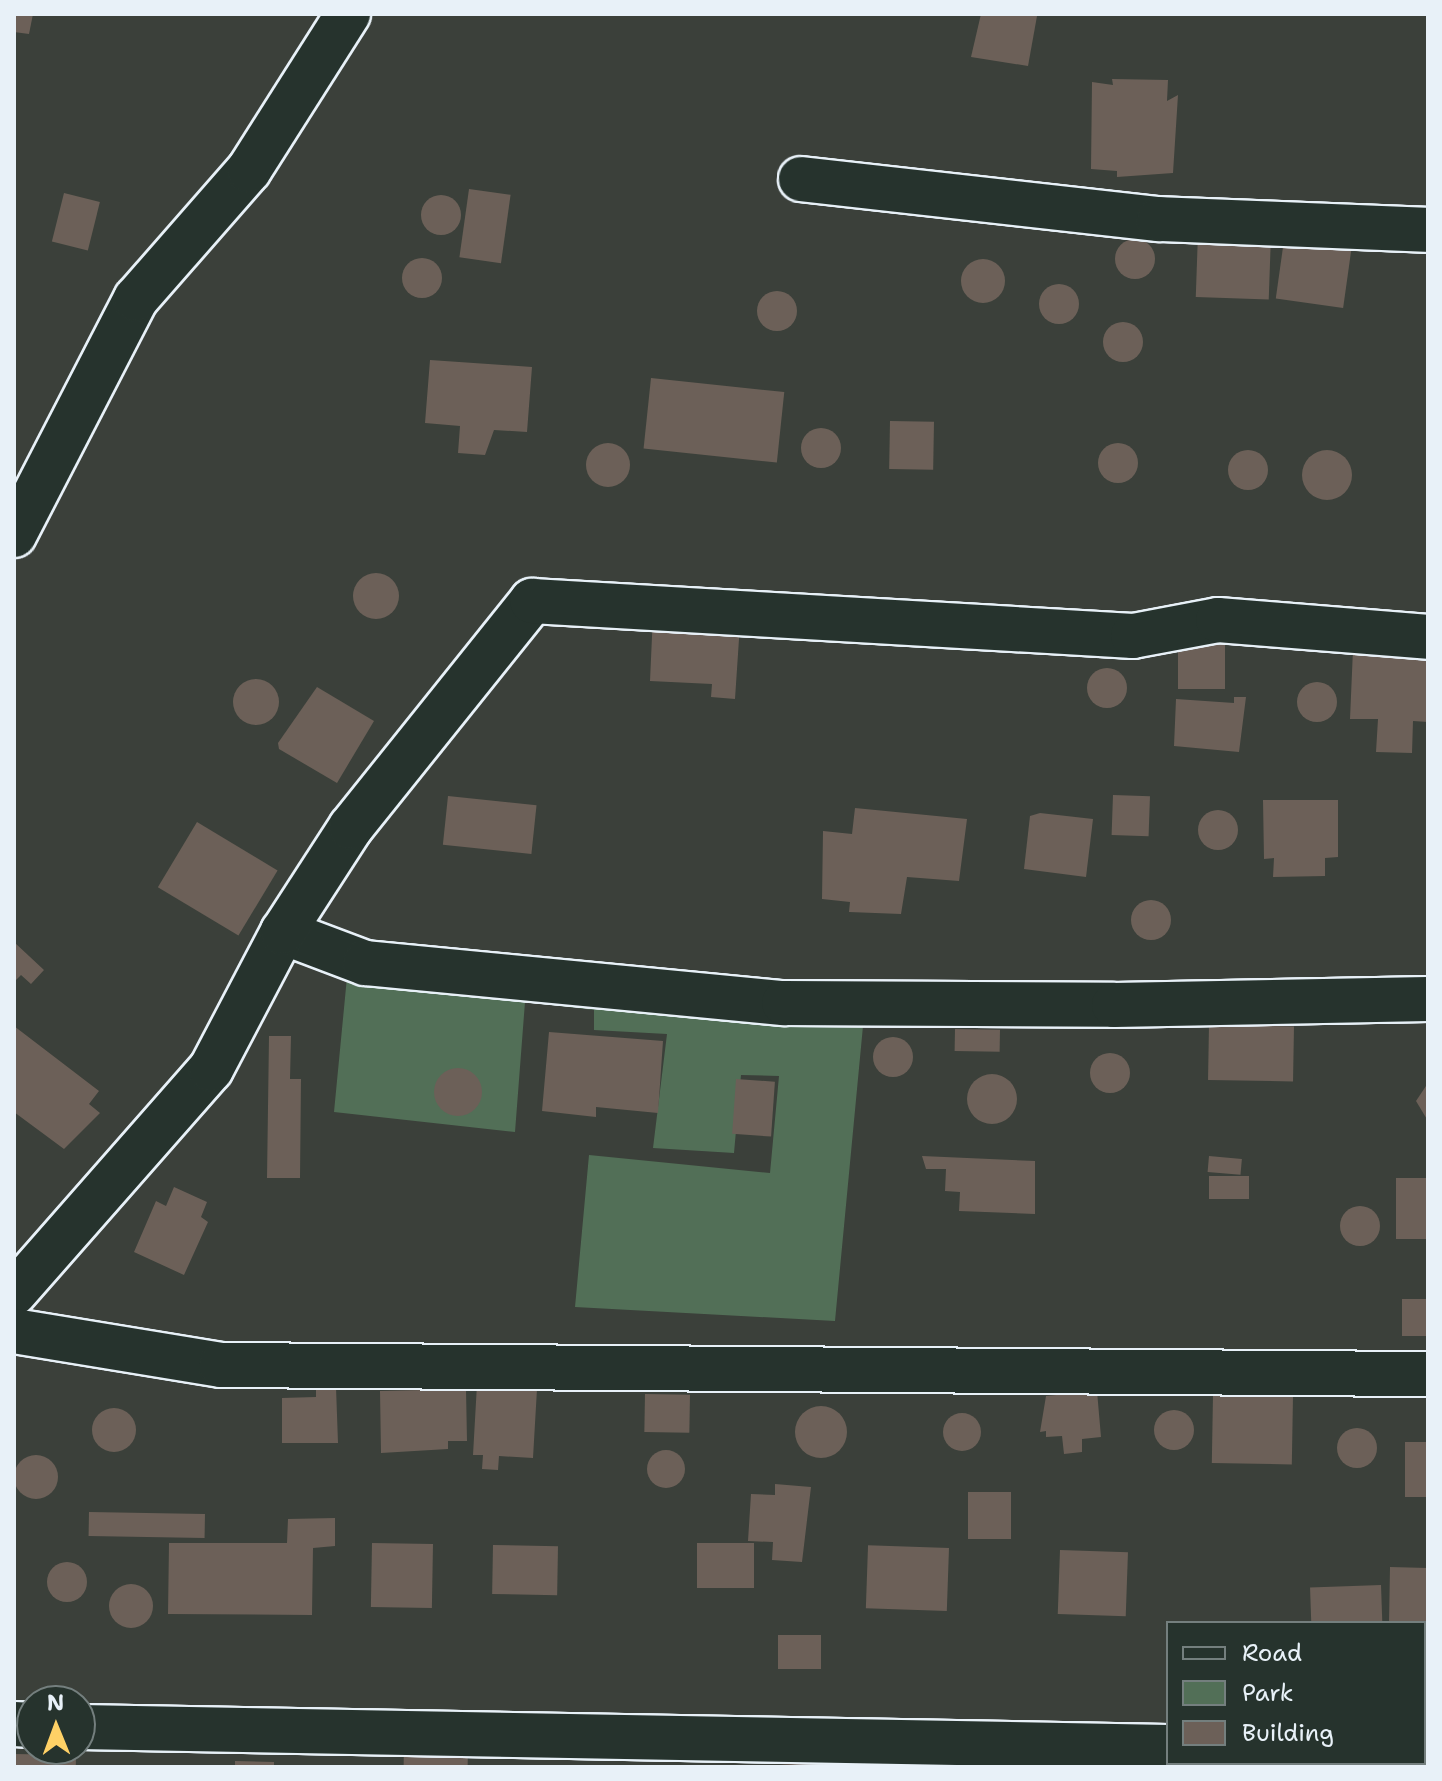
<!DOCTYPE html>
<style>
body{margin:0}
#map{position:relative;width:1442px;height:1781px;overflow:hidden;background:#3b403a;font-family:"Shantell Sans",sans-serif}
div>[style]{position:absolute}
.green>*{inset:0;background:#526f57}
.building>*{inset:0;background:#6c6058;transform-origin:0 0}
.round{border-radius:50%}
.roads{filter:drop-shadow(2px 0 #e8f1f8) drop-shadow(-2px 0 #e8f1f8) drop-shadow(0 2px #e8f1f8) drop-shadow(0 -2px #e8f1f8)}
.minor>*{height:44px;margin:-22px;padding:0 22px;transform-origin:22px;border-radius:22px;background:#26332d}
span{translate:-50% -50%;white-space:nowrap;text-align:center;line-height:1.15;-webkit-text-stroke:8px #26332d;paint-order:stroke}
.frame{position:absolute;inset:0;border:16px solid #e8f1f8;pointer-events:none}
.legend{position:absolute;left:1166px;top:1621px;width:260px;height:144px;box-sizing:border-box;background:#26332d;border:2px solid #747f7e;margin:0;padding:10px 14px;list-style:none;font-size:24px;color:#e8f1f8}
.legend li{display:flex;align-items:center;gap:16px;height:40px}
.legend b{width:40px;border:2px solid #747f7e}
.north{position:absolute;left:16px;top:1685px;width:80px;height:80px;box-sizing:border-box;background:#26332d;border:2px solid #747f7e;border-radius:50%;rotate:359deg;font-size:22px;font-weight:700;line-height:32px;text-align:center;color:#e8f1f8}
.north::after{content:'';display:block;margin:auto;width:28px;height:36px;background:#ffd166;clip-path:polygon(50% 0,100% 100%,50% 72%,0 100%)}
</style>
<div id="map">
<div class="green">
<i style="clip-path:polygon(347px 977px,863px 1026px,835px 1321px,575px 1307px,589px 1155px,770px 1173px,779px 1076px,741px 1075px,734px 1153px,653px 1148px,667px 1034px,594px 1030px,594px 1010px,525px 1002px,515px 1132px,334px 1112px)"></i>
</div>
<div class="building">
<i style="clip-path:polygon(14px 14px,33px 14px,29px 34px,14px 32px)"></i>
<i style="clip-path:polygon(981px 14px,1037px 16px,1028px 66px,971px 57px)"></i>
<i style="clip-path:polygon(1112px 79px,1168px 80px,1167px 101px,1178px 95px,1173px 173px,1117px 177px,1117px 171px,1091px 169px,1092px 82px,1113px 85px)"></i>
<i style="left:469px;top:189px;width:42px;height:69px;rotate:8deg"></i>
<i style="left:64px;top:193px;width:37px;height:50px;rotate:14deg"></i>
<i class="round" style="left:421px;top:195px;width:40px;height:40px"></i>
<i style="left:1198px;top:233px;width:73px;height:64px;rotate:2deg"></i>
<i class="round" style="left:1115px;top:239px;width:40px;height:40px"></i>
<i style="left:1284px;top:240px;width:68px;height:59px;rotate:8deg"></i>
<i class="round" style="left:402px;top:258px;width:40px;height:40px"></i>
<i class="round" style="left:961px;top:259px;width:44px;height:44px"></i>
<i class="round" style="left:1039px;top:284px;width:40px;height:40px"></i>
<i class="round" style="left:757px;top:291px;width:40px;height:40px"></i>
<i class="round" style="left:1103px;top:322px;width:40px;height:40px"></i>
<i style="clip-path:polygon(430px 360px,532px 367px,527px 432px,494px 430px,485px 455px,458px 453px,460px 426px,425px 423px)"></i>
<i style="left:651px;top:378px;width:134px;height:71px;rotate:6deg"></i>
<i style="left:890px;top:421px;width:44px;height:48px;rotate:1deg"></i>
<i class="round" style="left:801px;top:428px;width:40px;height:40px"></i>
<i class="round" style="left:1098px;top:443px;width:40px;height:40px"></i>
<i class="round" style="left:586px;top:443px;width:44px;height:44px"></i>
<i class="round" style="left:1302px;top:450px;width:50px;height:50px"></i>
<i class="round" style="left:1228px;top:450px;width:40px;height:40px"></i>
<i class="round" style="left:353px;top:573px;width:46px;height:46px"></i>
<i style="clip-path:polygon(653px 614px,740px 624px,735px 699px,711px 697px,712px 684px,650px 681px)"></i>
<i style="left:1178px;top:635px;width:47px;height:54px"></i>
<i style="clip-path:polygon(1353px 649px,1428px 652px,1428px 722px,1413px 721px,1412px 753px,1376px 752px,1378px 719px,1350px 719px)"></i>
<i class="round" style="left:1087px;top:668px;width:40px;height:40px"></i>
<i class="round" style="left:233px;top:679px;width:46px;height:46px"></i>
<i class="round" style="left:1297px;top:682px;width:40px;height:40px"></i>
<i style="clip-path:polygon(317px 687px,374px 721px,337px 783px,279px 749px,278px 743px)"></i>
<i style="clip-path:polygon(1234px 697px,1246px 697px,1239px 752px,1174px 746px,1176px 699px,1234px 703px)"></i>
<i style="left:1113px;top:795px;width:37px;height:40px;rotate:2deg"></i>
<i style="left:448px;top:796px;width:89px;height:49px;rotate:6deg"></i>
<i style="clip-path:polygon(1263px 800px,1338px 800px,1338px 857px,1325px 858px,1325px 876px,1273px 877px,1274px 858px,1264px 859px)"></i>
<i style="clip-path:polygon(855px 808px,967px 819px,959px 881px,907px 877px,901px 914px,849px 912px,850px 902px,822px 899px,823px 831px,852px 834px)"></i>
<i class="round" style="left:1198px;top:810px;width:40px;height:40px"></i>
<i style="clip-path:polygon(1040px 813px,1093px 819px,1086px 877px,1024px 869px,1030px 816px)"></i>
<i style="left:197px;top:822px;width:94px;height:76px;rotate:31deg"></i>
<i class="round" style="left:1131px;top:900px;width:40px;height:40px"></i>
<i style="clip-path:polygon(14px 942px,44px 970px,31px 984px,21px 975px,14px 982px)"></i>
<i style="left:1209px;top:1025px;width:85px;height:55px;rotate:1deg"></i>
<i style="clip-path:polygon(14px 1026px,99px 1091px,89px 1104px,100px 1113px,64px 1149px,14px 1112px)"></i>
<i style="left:955px;top:1029px;width:45px;height:22px;rotate:1deg"></i>
<i style="clip-path:polygon(549px 1032px,663px 1041px,658px 1113px,596px 1107px,596px 1117px,542px 1111px)"></i>
<i style="clip-path:polygon(269px 1036px,291px 1036px,290px 1079px,301px 1079px,300px 1178px,267px 1178px)"></i>
<i class="round" style="left:873px;top:1037px;width:40px;height:40px"></i>
<i class="round" style="left:1090px;top:1053px;width:40px;height:40px"></i>
<i class="round" style="left:434px;top:1068px;width:48px;height:48px"></i>
<i class="round" style="left:967px;top:1074px;width:50px;height:50px"></i>
<i style="left:736px;top:1079px;width:39px;height:55px;rotate:4deg"></i>
<i style="clip-path:polygon(1428px 1083px,1428px 1121px,1416px 1101px)"></i>
<i style="clip-path:polygon(922px 1156px,1035px 1161px,1035px 1214px,959px 1211px,960px 1192px,945px 1191px,946px 1169px,926px 1169px)"></i>
<i style="left:1209px;top:1156px;width:33px;height:16px;rotate:5deg"></i>
<i style="left:1209px;top:1176px;width:40px;height:23px"></i>
<i style="left:1396px;top:1178px;width:32px;height:61px"></i>
<i style="clip-path:polygon(174px 1187px,207px 1202px,201px 1217px,208px 1222px,184px 1275px,134px 1252px,156px 1201px,166px 1206px)"></i>
<i class="round" style="left:1340px;top:1206px;width:40px;height:40px"></i>
<i style="left:1402px;top:1299px;width:26px;height:37px"></i>
<i style="clip-path:polygon(477px 1384px,537px 1389px,533px 1458px,499px 1456px,498px 1470px,482px 1469px,483px 1455px,473px 1455px)"></i>
<i style="clip-path:polygon(336px 1387px,338px 1443px,282px 1443px,282px 1398px,316px 1397px,316px 1388px)"></i>
<i style="clip-path:polygon(466px 1389px,467px 1441px,448px 1441px,448px 1449px,381px 1453px,380px 1391px)"></i>
<i style="clip-path:polygon(1097px 1391px,1101px 1437px,1082px 1439px,1082px 1452px,1064px 1454px,1062px 1436px,1046px 1437px,1046px 1431px,1040px 1432px,1046px 1396px)"></i>
<i style="left:645px;top:1394px;width:45px;height:38px;rotate:1deg"></i>
<i style="left:1213px;top:1395px;width:80px;height:68px;rotate:1deg"></i>
<i class="round" style="left:795px;top:1406px;width:52px;height:52px"></i>
<i class="round" style="left:92px;top:1408px;width:44px;height:44px"></i>
<i class="round" style="left:1154px;top:1410px;width:40px;height:40px"></i>
<i class="round" style="left:943px;top:1413px;width:38px;height:38px"></i>
<i class="round" style="left:1337px;top:1428px;width:40px;height:40px"></i>
<i style="left:1428px;top:1442px;width:55px;height:23px;rotate:90deg"></i>
<i class="round" style="left:647px;top:1450px;width:38px;height:38px"></i>
<i class="round" style="left:14px;top:1455px;width:44px;height:44px"></i>
<i style="clip-path:polygon(775px 1484px,811px 1487px,802px 1562px,772px 1560px,773px 1542px,748px 1541px,751px 1494px,775px 1495px)"></i>
<i style="left:1011px;top:1492px;width:47px;height:43px;rotate:90deg"></i>
<i style="left:89px;top:1512px;width:116px;height:24px;rotate:1deg"></i>
<i style="clip-path:polygon(335px 1518px,335px 1546px,313px 1548px,312px 1615px,168px 1614px,169px 1543px,287px 1543px,288px 1519px)"></i>
<i style="left:372px;top:1543px;width:61px;height:64px;rotate:1deg"></i>
<i style="left:697px;top:1543px;width:57px;height:45px"></i>
<i style="left:493px;top:1545px;width:65px;height:49px;rotate:1deg"></i>
<i style="left:949px;top:1548px;width:63px;height:81px;rotate:92deg"></i>
<i style="left:1060px;top:1550px;width:68px;height:64px;rotate:2deg"></i>
<i class="round" style="left:47px;top:1562px;width:40px;height:40px"></i>
<i style="clip-path:polygon(1390px 1567px,1428px 1568px,1428px 1644px,1424px 1623px,1389px 1623px)"></i>
<i class="round" style="left:109px;top:1584px;width:44px;height:44px"></i>
<i style="left:1381px;top:1585px;width:38px;height:71px;rotate:88deg"></i>
<i style="left:821px;top:1635px;width:34px;height:43px;rotate:90deg"></i>
<i style="left:404px;top:1745px;width:64px;height:22px;rotate:1deg"></i>
<i style="left:14px;top:1754px;width:62px;height:13px;rotate:1deg"></i>
<i style="clip-path:polygon(235px 1761px,274px 1762px,274px 1767px,235px 1767px)"></i>
<i style="clip-path:polygon(823px 1761px,823px 1767px,779px 1767px,779px 1765px)"></i>
</div>
<div class="roads">
<div class="minor">
<i style="left:801px;top:179px;width:360px;rotate:6.4deg"></i>
<i style="left:1159px;top:219px;width:269px;rotate:2.3deg"></i>
<i style="left:14px;top:535px;width:266px;rotate:-62.7deg"></i>
<i style="left:136px;top:299px;width:171px;rotate:-48.8deg"></i>
<i style="left:249px;top:170px;width:185px;rotate:-57.6deg"></i>
<i style="left:283px;top:932px;width:88px;rotate:20.7deg"></i>
<i style="left:365px;top:963px;width:421px;rotate:5.5deg"></i>
<i style="left:784px;top:1003px;width:330px;rotate:0.3deg"></i>
<i style="left:1114px;top:1005px;width:314px;rotate:-1.1deg"></i>
<i style="left:14px;top:1293px;width:298px;rotate:-48.7deg"></i>
<i style="left:211px;top:1069px;width:155px;rotate:-62.3deg"></i>
<i style="left:283px;top:932px;width:125px;rotate:-57.1deg"></i>
<i style="left:351px;top:827px;width:290px;rotate:-51.3deg"></i>
<i style="left:532px;top:601px;width:602px;rotate:3.33deg"></i>
<i style="left:1133px;top:636px;width:86px;rotate:-10.7deg"></i>
<i style="left:1218px;top:620px;width:211px;rotate:4.6deg"></i>
<i style="left:14px;top:1331px;width:210px;rotate:9.3deg"></i>
<i style="left:221px;top:1365px;width:1207px;rotate:0.43deg"></i>
<i style="left:14px;top:1724px;width:18px;rotate:3deg"></i>
<i style="left:80px;top:1727px;width:1088px;rotate:1.05deg"></i>
<i style="left:1424px;top:1749px;width:4px"></i>
</div>
</div>
<div class="frame"></div>
<ul class="legend">
<li><b style="height:10px;background:#26332d"></b>Road</li>
<li><b style="height:22px;background:#526f57"></b>Park</li>
<li><b style="height:22px;background:#6c6058"></b>Building</li>
</ul>
<div class="north">N</div>
</div>
